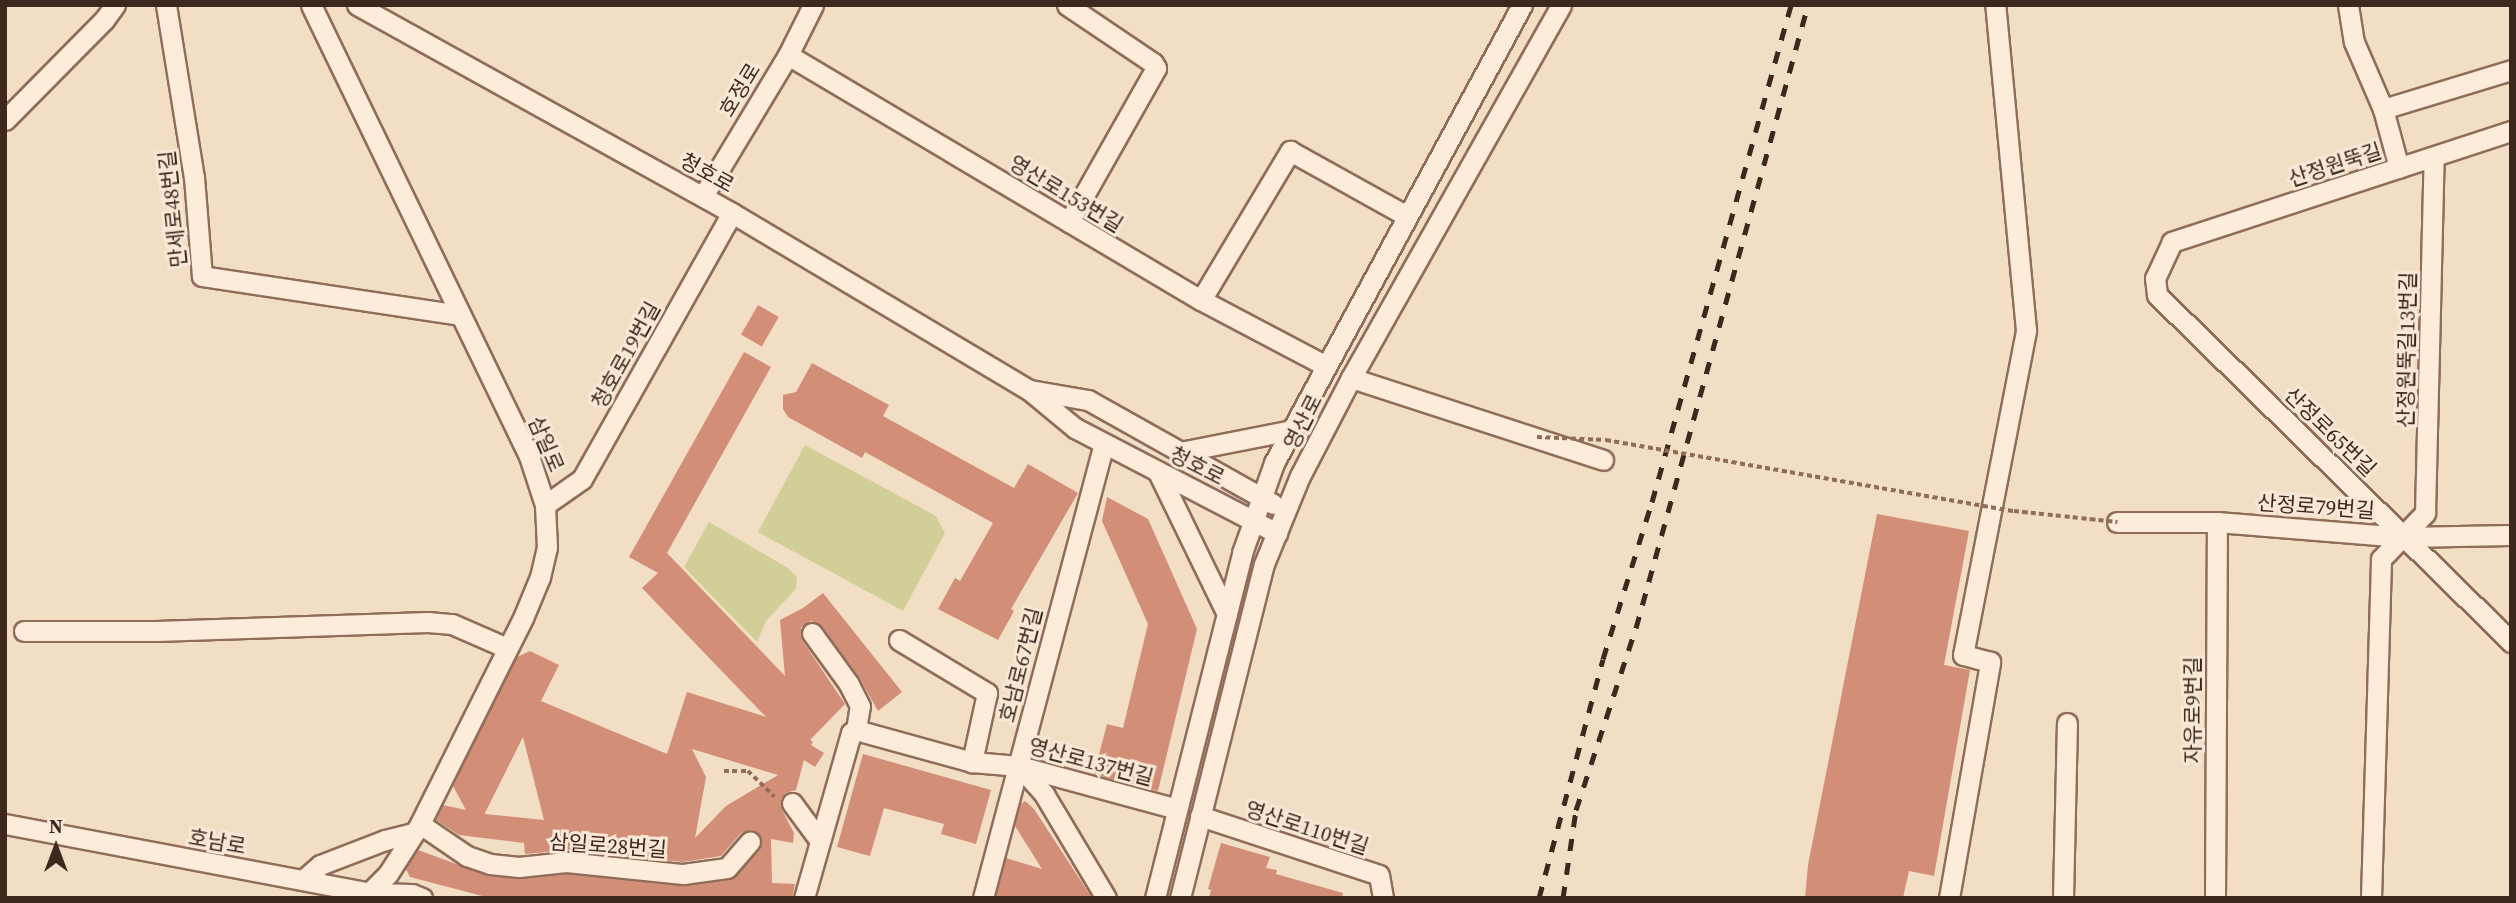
<!DOCTYPE html>
<meta charset="utf-8">
<style>
body{margin:0}
#map{position:relative;width:2516px;height:903px;overflow:hidden;background:#f2ddc5;font-family:"Source Serif 4","Noto Sans KR",serif}
div>[style]{position:absolute}
.green>*{inset:0;background:#d1cf97}
.building>*{inset:0;background:#d38e77;transform-origin:0 0}
.path>*{height:3.5px;margin-top:-1.75px;transform-origin:0;background:repeating-linear-gradient(90deg,#8f6d59 0 5px,transparent 0 8.5px)}
.roads{filter:drop-shadow(2px 0 #8f6d59) drop-shadow(-2px 0 #8f6d59) drop-shadow(0 2px #8f6d59) drop-shadow(0 -2px #8f6d59)}
.minor>*{height:19px;margin:-9.5px;padding:0 9.5px;transform-origin:9.5px;border-radius:9.5px;background:#fcecd9}
.rail>*{height:5px;margin-top:-2.5px;transform-origin:0;background:repeating-linear-gradient(90deg,#3e281e 0 12px,transparent 0 24px)}
.path-bridge>*{height:3.5px;margin-top:-1.75px;transform-origin:0;background:repeating-linear-gradient(90deg,#8f6d59 0 5px,transparent 0 8.5px)}
span{translate:-50% -50%;white-space:nowrap;text-align:center;line-height:1.15;-webkit-text-stroke:6px #f8e8d5;paint-order:stroke}
.street-label{font-size:21px;color:#3e281e}
.frame{position:absolute;inset:0;border:7px solid #3e281e;pointer-events:none}
.north{position:absolute;left:21px;top:812px;width:70px;height:70px;-webkit-text-stroke:5px #f8e8d5;paint-order:stroke;rotate:0deg;font-size:19px;font-weight:700;line-height:28px;text-align:center;color:#3e281e}
.north::after{content:'';display:block;margin:auto;width:24px;height:32px;background:#3e281e;clip-path:polygon(50% 0,100% 100%,50% 72%,0 100%)}
</style>
<div id="map">
<div class="green">
<i style="clip-path:polygon(805px 445px,936px 516px,945px 533px,903px 611px,758px 532px)"></i>
<i style="clip-path:polygon(709px 522px,788px 568px,797px 577px,796px 589px,766px 621px,757px 642px,684px 567px)"></i>
</div>
<div class="building">
<i style="left:758px;top:305px;width:24px;height:34px;rotate:30deg"></i>
<i style="clip-path:polygon(evenodd,744px 352px,771px 367px,667px 553px,785px 676px,780px 620px,803px 608px,823px 593px,902px 692px,878px 711px,859px 677px,822px 626px,811px 621px,801px 627px,802px 640px,845px 704px,810px 740px,813px 742px,811px 745px,824px 753px,815px 767px,804px 760px,796px 790px,785px 793px,781px 799px,782px 810px,794px 833px,793px 843px,771px 839px,772px 883px,795px 884px,792px 898px,490px 898px,410px 877px,406px 869px,418px 850px,489px 876px,520px 879px,566px 874px,684px 886px,730px 880px,760px 850px,761px 837px,752px 830px,741px 833px,721px 856px,683px 862px,567px 850px,525px 854px,524px 843px,459px 835px,436px 820px,443px 805px,466px 810px,453px 786px,517px 657px,530px 651px,559px 665px,541px 701px,667px 754px,687px 692px,766px 717px,642px 588px,658px 573px,629px 557px,744px 352px,523px 737px,544px 820px,485px 814px,485px 813px,523px 737px,744px 352px,692px 749px,778px 775px,726px 806px,695px 838px,706px 777px,692px 749px)"></i>
<i style="clip-path:polygon(812px 363px,889px 405px,883px 416px,1014px 488px,1028px 464px,1078px 493px,1011px 609px,1014px 611px,998px 640px,938px 609px,955px 578px,960px 581px,993px 523px,865px 452px,862px 458px,788px 417px,783px 409px,783px 395px,796px 392px)"></i>
<i style="clip-path:polygon(1107px 497px,1148px 519px,1197px 629px,1158px 791px,1094px 774px,1107px 724px,1123px 728px,1148px 624px,1102px 521px)"></i>
<i style="clip-path:polygon(1877px 514px,1969px 531px,1944px 665px,1970px 670px,1934px 876px,1909px 871px,1903px 898px,1805px 898px,1808px 865px)"></i>
<i style="clip-path:polygon(863px 754px,991px 790px,976px 844px,941px 834px,944px 824px,884px 808px,870px 856px,837px 847px)"></i>
<i style="clip-path:polygon(1025px 801px,1034px 809px,1092px 898px,996px 898px,1006px 858px,1042px 869px,1015px 826px,1021px 804px)"></i>
<i style="clip-path:polygon(1221px 843px,1270px 857px,1266px 868px,1277px 870px,1276px 874px,1343px 893px,1342px 898px,1209px 898px,1211px 890px,1208px 889px)"></i>
</div>
<div class="path">
<i style="left:724px;top:771px;width:24px"></i>
<i style="left:748px;top:771px;width:37px;rotate:44deg"></i>
</div>
<div class="roads">
<div class="minor">
<i style="left:166px;top:5px;width:174px;rotate:80.8deg"></i>
<i style="left:194px;top:177px;width:99px;rotate:85.4deg"></i>
<i style="left:202px;top:276px;width:261px;rotate:8.6deg"></i>
<i style="left:311px;top:5px;width:501px;rotate:64.2deg"></i>
<i style="left:529px;top:456px;width:52px;rotate:71.9deg"></i>
<i style="left:545px;top:505px;width:42px;rotate:87.3deg"></i>
<i style="left:547px;top:547px;width:31px;rotate:103deg"></i>
<i style="left:540px;top:577px;width:44px;rotate:112.5deg"></i>
<i style="left:523px;top:618px;width:230px;rotate:116.6deg"></i>
<i style="left:420px;top:824px;width:59px;rotate:122.6deg"></i>
<i style="left:388px;top:874px;width:34px;rotate:135deg"></i>
<i style="left:357px;top:5px;width:429px;rotate:29deg"></i>
<i style="left:732px;top:213px;width:346px;rotate:30.8deg"></i>
<i style="left:1029px;top:390px;width:60px;rotate:39.6deg"></i>
<i style="left:1075px;top:428px;width:228px;rotate:27.5deg"></i>
<i style="left:1067px;top:5px;width:104px;rotate:34deg"></i>
<i style="left:1153px;top:63px;width:6px;rotate:59deg"></i>
<i style="left:1156px;top:68px;width:177px;rotate:119.5deg"></i>
<i style="left:2348px;top:5px;width:37px;rotate:81deg"></i>
<i style="left:2354px;top:42px;width:73px;rotate:66.6deg"></i>
<i style="left:2383px;top:109px;width:61px;rotate:74.8deg"></i>
<i style="left:788px;top:55px;width:480px;rotate:30.7deg"></i>
<i style="left:1201px;top:300px;width:141px;rotate:27.8deg"></i>
<i style="left:2383px;top:109px;width:134px;rotate:-16.9deg"></i>
<i style="left:5px;top:120px;width:141px;rotate:-45.3deg"></i>
<i style="left:104px;top:20px;width:19px;rotate:-54deg"></i>
<i style="left:2511px;top:131px;width:357px;rotate:161.9deg"></i>
<i style="left:2172px;top:242px;width:40px;rotate:115deg"></i>
<i style="left:2155px;top:278px;width:17px;rotate:83deg"></i>
<i style="left:2157px;top:295px;width:496px;rotate:44.4deg"></i>
<i style="left:703px;top:196px;width:165px;rotate:-58.9deg"></i>
<i style="left:788px;top:55px;width:56px;rotate:-63.4deg"></i>
<i style="left:1201px;top:300px;width:174px;rotate:-59.1deg"></i>
<i style="left:1290px;top:151px;width:134px;rotate:29.1deg"></i>
<i style="left:1351px;top:378px;width:265px;rotate:18deg"></i>
<i style="left:1030px;top:390px;width:59px;rotate:9.8deg"></i>
<i style="left:1088px;top:400px;width:212px;rotate:29.3deg"></i>
<i style="left:1180px;top:452px;width:114px;rotate:-11.1deg"></i>
<i style="left:1158px;top:472px;width:158px;rotate:64.1deg"></i>
<i style="left:545px;top:505px;width:45px;rotate:-35.1deg"></i>
<i style="left:582px;top:479px;width:305px;rotate:-60.6deg"></i>
<i style="left:2117px;top:522px;width:100px"></i>
<i style="left:2217px;top:522px;width:189px;rotate:4.6deg"></i>
<i style="left:2405px;top:537px;width:106px;rotate:-1.1deg"></i>
<i style="left:24px;top:631px;width:132px"></i>
<i style="left:156px;top:631px;width:272px;rotate:-1.9deg"></i>
<i style="left:428px;top:622px;width:24px;rotate:5deg"></i>
<i style="left:452px;top:624px;width:60px;rotate:23.6deg"></i>
<i style="left:899px;top:640px;width:103px;rotate:31.1deg"></i>
<i style="left:987px;top:693px;width:71px;rotate:102.3deg"></i>
<i style="left:856px;top:730px;width:120px;rotate:15.4deg"></i>
<i style="left:972px;top:762px;width:47px;rotate:4.9deg"></i>
<i style="left:1019px;top:766px;width:164px;rotate:15.2deg"></i>
<i style="left:1019px;top:766px;width:38px;rotate:48deg"></i>
<i style="left:1044px;top:794px;width:121px;rotate:59.2deg"></i>
<i style="left:792px;top:803px;width:47px;rotate:53.6deg"></i>
<i style="left:1200px;top:816px;width:188px;rotate:18.2deg"></i>
<i style="left:1379px;top:875px;width:23px;rotate:80deg"></i>
<i style="left:5px;top:824px;width:370px;rotate:10.7deg"></i>
<i style="left:369px;top:893px;width:43px;rotate:1.3deg"></i>
<i style="left:412px;top:894px;width:11px;rotate:22deg"></i>
<i style="left:420px;top:824px;width:57px;rotate:34.2deg"></i>
<i style="left:467px;top:856px;width:24px;rotate:19deg"></i>
<i style="left:490px;top:864px;width:29px;rotate:6deg"></i>
<i style="left:519px;top:867px;width:47px;rotate:-6.1deg"></i>
<i style="left:566px;top:862px;width:118px;rotate:5.9deg"></i>
<i style="left:683px;top:874px;width:44px;rotate:-7.8deg"></i>
<i style="left:727px;top:868px;width:35px;rotate:-49deg"></i>
<i style="left:303px;top:880px;width:23px;rotate:-41deg"></i>
<i style="left:320px;top:865px;width:70px;rotate:-21deg"></i>
<i style="left:385px;top:840px;width:30px;rotate:-14deg"></i>
<i style="left:804px;top:898px;width:172px;rotate:-74.1deg"></i>
<i style="left:851px;top:733px;width:6px;rotate:-31deg"></i>
<i style="left:856px;top:730px;width:24px;rotate:-81deg"></i>
<i style="left:860px;top:706px;width:25px;rotate:-117deg"></i>
<i style="left:849px;top:684px;width:63px;rotate:-126deg"></i>
<i style="left:983px;top:898px;width:470px;rotate:-75.1deg"></i>
<i style="left:1155px;top:898px;width:356px;rotate:-75.8deg"></i>
<i style="left:1242px;top:553px;width:96px;rotate:-70.4deg"></i>
<i style="left:1274px;top:463px;width:521px;rotate:-61.57deg"></i>
<i style="left:1180px;top:898px;width:344px;rotate:-75.9deg"></i>
<i style="left:1264px;top:564px;width:95px;rotate:-67.8deg"></i>
<i style="left:1300px;top:476px;width:110px;rotate:-62.5deg"></i>
<i style="left:1351px;top:378px;width:428px;rotate:-60.6deg"></i>
<i style="left:1949px;top:898px;width:240px;rotate:-80.1deg"></i>
<i style="left:1990px;top:662px;width:28px;rotate:-165deg"></i>
<i style="left:1963px;top:655px;width:331px;rotate:-79deg"></i>
<i style="left:2026px;top:330px;width:326px;rotate:-95.4deg"></i>
<i style="left:2063px;top:898px;width:175px;rotate:-88.7deg"></i>
<i style="left:2215px;top:898px;width:376px;rotate:-89.7deg"></i>
<i style="left:2371px;top:898px;width:339px;rotate:-88.3deg"></i>
<i style="left:2381px;top:559px;width:64px;rotate:-46.3deg"></i>
<i style="left:2425px;top:513px;width:356px;rotate:-88.6deg"></i>
</div>
</div>
<div class="rail">
<i style="left:1539px;top:898px;width:247px;rotate:-75deg"></i>
<i style="left:1603px;top:659px;width:164px;rotate:-72.7deg"></i>
<i style="left:1652px;top:502px;width:516px;rotate:-74.37deg"></i>
<i style="left:1563px;top:898px;width:89px;rotate:-81.6deg"></i>
<i style="left:1576px;top:810px;width:192px;rotate:-71.8deg"></i>
<i style="left:1636px;top:628px;width:646px;rotate:-74.57deg"></i>
</div>
<div class="path-bridge">
<i style="left:1537px;top:437px;width:69px;rotate:2.5deg"></i>
<i style="left:1606px;top:440px;width:414px;rotate:9.9deg"></i>
<i style="left:2014px;top:511px;width:104px;rotate:6.1deg"></i>
</div>
<div class="street-label">
<span style="left:740px;top:90px;rotate:-59deg">호정로</span>
<span style="left:2335px;top:165px;rotate:-18deg">산정원뚝길</span>
<span style="left:707px;top:173px;rotate:29deg">청호로</span>
<span style="left:1066px;top:194px;rotate:31deg">영산로153번길</span>
<span style="left:173px;top:209px;rotate:-96deg">만세로48번길</span>
<span style="left:2407px;top:350px;rotate:-89deg">산정원뚝길13번길</span>
<span style="left:626px;top:355px;rotate:-61deg">청호로19번길</span>
<span style="left:1303px;top:422px;rotate:-63deg">영산로</span>
<span style="left:2330px;top:432px;rotate:44deg">산정로65번길</span>
<span style="left:546px;top:444px;rotate:67deg">삼일로</span>
<span style="left:1197px;top:466px;rotate:27deg">청호로</span>
<span style="left:2316px;top:507px;rotate:4deg">산정로79번길</span>
<span style="left:1021px;top:665px;rotate:-76deg">호남로67번길</span>
<span style="left:2193px;top:710px;rotate:-90deg">자유로9번길</span>
<span style="left:1091px;top:762px;rotate:15deg">영산로137번길</span>
<span style="left:1307px;top:828px;rotate:18deg">영산로110번길</span>
<span style="left:217px;top:842px;rotate:10deg">호남로</span>
<span style="left:608px;top:846px;rotate:4deg">삼일로28번길</span>
</div>
<div class="frame"></div>
<div class="north">N</div>
</div>
